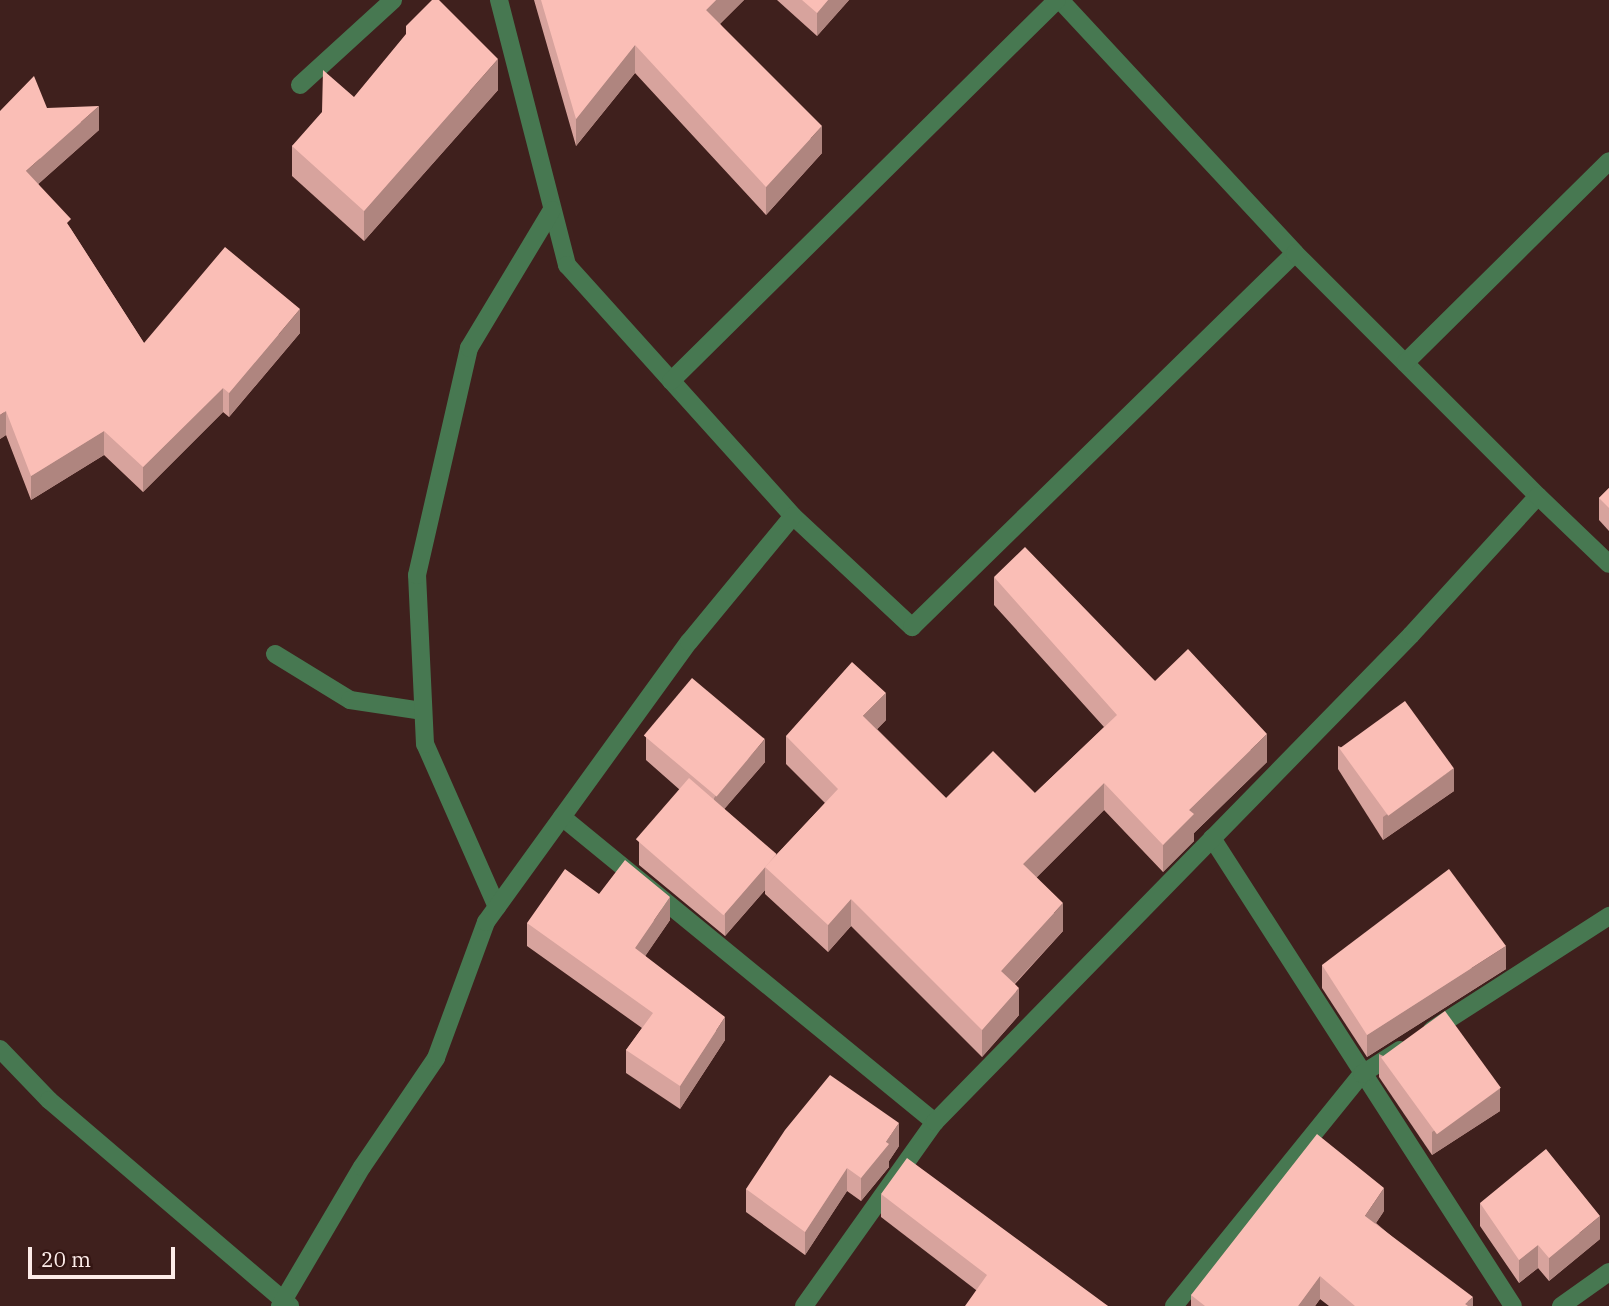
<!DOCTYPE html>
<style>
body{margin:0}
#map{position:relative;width:1609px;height:1306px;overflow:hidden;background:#3f201d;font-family:"IBM Plex Serif",serif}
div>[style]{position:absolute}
.street>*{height:18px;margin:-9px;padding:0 9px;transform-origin:9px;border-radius:9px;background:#477851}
.wall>*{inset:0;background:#d7a39d}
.shaded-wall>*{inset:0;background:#af857f}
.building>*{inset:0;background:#fabeb6;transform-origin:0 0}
span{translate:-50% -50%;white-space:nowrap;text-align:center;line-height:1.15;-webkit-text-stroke:7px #341613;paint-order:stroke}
.scale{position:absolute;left:28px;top:1247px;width:147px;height:32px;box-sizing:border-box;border:4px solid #fdece9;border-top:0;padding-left:9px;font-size:21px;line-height:24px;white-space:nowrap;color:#fdece9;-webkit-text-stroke:5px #341613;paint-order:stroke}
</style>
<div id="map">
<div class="street">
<i style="left:499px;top:0;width:274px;rotate:75.6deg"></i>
<i style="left:567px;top:265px;width:338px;rotate:48deg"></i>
<i style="left:793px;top:516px;width:163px;rotate:43deg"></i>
<i style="left:912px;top:627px;width:535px;rotate:-44.32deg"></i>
<i style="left:1060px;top:0;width:345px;rotate:47.1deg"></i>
<i style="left:1295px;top:253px;width:344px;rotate:45deg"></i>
<i style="left:300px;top:85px;width:126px;rotate:-42.4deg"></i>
<i style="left:1405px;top:363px;width:287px;rotate:-44.7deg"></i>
<i style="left:671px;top:381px;width:542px;rotate:-44.63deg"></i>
<i style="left:275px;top:654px;width:88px;rotate:31.5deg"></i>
<i style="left:350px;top:700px;width:74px;rotate:8.6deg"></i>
<i style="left:562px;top:817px;width:482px;rotate:39.3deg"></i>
<i style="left:1212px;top:838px;width:556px;rotate:57.25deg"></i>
<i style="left:497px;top:907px;width:178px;rotate:-113.8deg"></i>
<i style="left:425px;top:744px;width:169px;rotate:-92.7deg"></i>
<i style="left:417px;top:575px;width:233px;rotate:-77.1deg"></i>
<i style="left:469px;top:348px;width:161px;rotate:-59deg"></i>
<i style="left:1432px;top:1030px;width:211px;rotate:-32.8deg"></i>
<i style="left:0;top:1049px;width:71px;rotate:46.1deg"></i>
<i style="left:49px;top:1100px;width:317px;rotate:40.5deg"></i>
<i style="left:280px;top:1306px;width:161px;rotate:-59.5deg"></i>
<i style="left:362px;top:1167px;width:132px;rotate:-55.8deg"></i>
<i style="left:436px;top:1058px;width:145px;rotate:-69.8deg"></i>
<i style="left:486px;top:922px;width:346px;rotate:-54.1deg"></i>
<i style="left:689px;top:642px;width:163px;rotate:-50.5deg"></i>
<i style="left:804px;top:1306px;width:226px;rotate:-54.6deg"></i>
<i style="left:935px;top:1122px;width:681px;rotate:-45.65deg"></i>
<i style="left:1411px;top:635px;width:188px;rotate:-47.6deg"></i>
<i style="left:1538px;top:496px;width:98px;rotate:43.8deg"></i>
<i style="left:1174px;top:1306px;width:299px;rotate:-51deg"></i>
<i style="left:1362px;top:1074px;width:45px;rotate:-32.3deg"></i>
<i style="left:1561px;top:1306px;width:59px;rotate:-35.3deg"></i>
</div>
<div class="wall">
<i style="clip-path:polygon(534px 0,744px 0,720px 24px,822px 153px,766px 215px,635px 73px,576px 146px)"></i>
<i style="clip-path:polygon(777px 0,849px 0,817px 36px)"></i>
<i style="clip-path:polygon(498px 90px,364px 241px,292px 176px,292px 146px,354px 97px)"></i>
<i style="clip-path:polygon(47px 108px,99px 130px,38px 184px,71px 229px,144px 343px,300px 333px,229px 417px,223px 412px,143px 492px,104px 455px,31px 500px,6px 435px,0 439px)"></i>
<i style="clip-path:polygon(1609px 488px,1609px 531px,1599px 520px,1599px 498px)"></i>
<i style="clip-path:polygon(994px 577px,1155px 681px,1267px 762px,1194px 833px,1194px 841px,1163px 872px,1104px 810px,1036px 878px,1063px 931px,1015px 984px,1019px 1015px,982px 1057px,851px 926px,828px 952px,765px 894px,765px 890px,725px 936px,639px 865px,639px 842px,680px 790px,646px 760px,646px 737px,765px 762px,724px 809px,776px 855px,825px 803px,786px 764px,786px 736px,886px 720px,877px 729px,946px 798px,1035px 793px,1104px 727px,994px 605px)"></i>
<i style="clip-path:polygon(1338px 746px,1454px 791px,1383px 840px,1338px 769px)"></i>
<i style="clip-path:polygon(670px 920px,645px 956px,725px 1040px,680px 1109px,626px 1073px,626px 1050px,642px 1028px,527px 946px,527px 923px)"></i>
<i style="clip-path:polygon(1322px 965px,1506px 969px,1367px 1057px,1322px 988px)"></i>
<i style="clip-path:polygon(1379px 1054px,1500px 1111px,1432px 1155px,1379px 1077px)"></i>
<i style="clip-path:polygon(899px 1146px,889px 1161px,889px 1167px,861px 1201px,847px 1191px,805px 1255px,746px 1212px,746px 1189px)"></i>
<i style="clip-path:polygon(881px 1194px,1108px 1306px,976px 1290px,881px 1217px)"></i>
<i style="clip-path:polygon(1480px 1203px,1600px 1239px,1549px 1281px,1538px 1268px,1519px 1283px,1480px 1226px)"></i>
<i style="clip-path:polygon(1384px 1211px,1376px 1223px,1473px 1306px,1329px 1306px,1320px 1299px,1315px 1306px,1191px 1306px,1191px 1295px)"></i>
</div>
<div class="shaded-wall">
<i style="clip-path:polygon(716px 0,744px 0,706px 37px,706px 10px)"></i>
<i style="clip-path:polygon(828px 0,849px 0,817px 36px,817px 13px)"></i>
<i style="clip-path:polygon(635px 45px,635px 73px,576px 146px,576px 119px)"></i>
<i style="clip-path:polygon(498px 59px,498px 90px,364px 241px,364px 211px)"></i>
<i style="clip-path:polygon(99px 106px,99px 130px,26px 195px,26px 171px)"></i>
<i style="clip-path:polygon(822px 126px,822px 153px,766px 215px,766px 187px)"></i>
<i style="clip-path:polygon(300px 309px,300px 333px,229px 417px,229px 393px)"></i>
<i style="clip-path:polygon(223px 388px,223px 412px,143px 492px,143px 467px)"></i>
<i style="clip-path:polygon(6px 411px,6px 435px,0 439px,0 415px)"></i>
<i style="clip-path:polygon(104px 431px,104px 455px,31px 500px,31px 476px)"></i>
<i style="clip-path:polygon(886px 693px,886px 720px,863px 744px,863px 716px)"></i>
<i style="clip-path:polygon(1267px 734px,1267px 762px,1194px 833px,1194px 841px,1163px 872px,1163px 845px,1189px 810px)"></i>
<i style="clip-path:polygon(765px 739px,765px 762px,714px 821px,714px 798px)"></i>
<i style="clip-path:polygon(1454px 768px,1454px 791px,1383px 840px,1383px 817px)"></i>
<i style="clip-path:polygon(1104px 783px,1104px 810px,1023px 891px,1023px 864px)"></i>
<i style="clip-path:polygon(765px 867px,765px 890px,725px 936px,725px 913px)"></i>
<i style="clip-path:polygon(670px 897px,670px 920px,635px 971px,635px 948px)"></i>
<i style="clip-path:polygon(851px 899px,851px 926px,828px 952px,828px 925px)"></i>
<i style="clip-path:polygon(1063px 903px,1063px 931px,1001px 998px,1001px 971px)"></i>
<i style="clip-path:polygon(1506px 946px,1506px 969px,1367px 1057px,1367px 1035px)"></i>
<i style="clip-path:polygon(1019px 988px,1019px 1015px,982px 1057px,982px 1030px)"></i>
<i style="clip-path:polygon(725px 1017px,725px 1040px,680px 1109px,680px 1086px)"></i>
<i style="clip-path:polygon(1500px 1088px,1500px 1111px,1432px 1155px,1432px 1132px)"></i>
<i style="clip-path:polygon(899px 1123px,899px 1146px,889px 1161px,889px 1167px,861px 1201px,861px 1178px)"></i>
<i style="clip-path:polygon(847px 1168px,847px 1191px,805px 1255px,805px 1232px)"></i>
<i style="clip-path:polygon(1384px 1188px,1384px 1211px,1365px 1239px,1365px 1216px)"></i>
<i style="clip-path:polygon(1600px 1216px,1600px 1239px,1549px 1281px,1549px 1258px)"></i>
<i style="clip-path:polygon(1538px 1245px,1538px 1268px,1519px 1283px,1519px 1260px)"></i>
<i style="clip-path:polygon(1320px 1276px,1320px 1299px,1315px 1306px,1298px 1306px)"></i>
<i style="clip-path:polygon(1473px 1297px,1473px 1306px,1465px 1306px,1465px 1304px)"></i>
</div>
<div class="building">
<i style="clip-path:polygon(432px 0,439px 0,498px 59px,364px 211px,292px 146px,322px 112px,323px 70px,354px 97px,406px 34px,406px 26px)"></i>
<i style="clip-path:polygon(541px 0,716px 0,706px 10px,822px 126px,766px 187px,635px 45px,576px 119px)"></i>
<i style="clip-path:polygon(802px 0,828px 0,817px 13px)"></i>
<i style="clip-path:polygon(34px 76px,47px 108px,99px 106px,26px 171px,71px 219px,67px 223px,144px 343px,225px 247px,300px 309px,229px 393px,223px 388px,143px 467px,104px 431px,31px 476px,6px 411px,0 415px,0 111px)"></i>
<i style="clip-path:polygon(1609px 488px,1609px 508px,1599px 498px)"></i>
<i style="clip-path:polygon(1025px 547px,1155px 681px,1188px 649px,1267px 734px,1189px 810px,1194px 814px,1163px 845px,1104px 783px,1023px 864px,1063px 903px,1001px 971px,1019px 988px,982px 1030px,851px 899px,828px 925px,765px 867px,838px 789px,786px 736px,852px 662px,886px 693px,863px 716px,946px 798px,993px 751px,1035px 793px,1117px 715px,994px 577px)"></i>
<i style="left:692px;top:678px;width:95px;height:75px;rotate:40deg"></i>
<i style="left:1405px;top:701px;width:83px;height:81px;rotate:54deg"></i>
<i style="left:689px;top:778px;width:116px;height:81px;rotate:41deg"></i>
<i style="clip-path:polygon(625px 860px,670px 897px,635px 948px,725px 1017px,680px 1086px,626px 1050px,653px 1013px,527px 923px,565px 869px,599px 894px)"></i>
<i style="clip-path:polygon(1449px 869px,1506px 946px,1367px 1035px,1322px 965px)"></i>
<i style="left:1445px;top:1011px;width:95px;height:79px;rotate:54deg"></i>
<i style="clip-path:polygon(830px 1075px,899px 1123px,886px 1142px,889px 1144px,861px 1178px,847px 1168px,805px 1232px,746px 1189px,785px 1130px)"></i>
<i style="clip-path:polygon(1317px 1134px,1384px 1188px,1365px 1216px,1473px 1297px,1465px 1304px,1468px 1306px,1355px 1306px,1320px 1276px,1298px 1306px,1205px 1306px,1191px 1295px)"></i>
<i style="clip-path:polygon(1546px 1149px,1600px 1216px,1549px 1258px,1538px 1245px,1519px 1260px,1480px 1203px)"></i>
<i style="clip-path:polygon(907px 1158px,1108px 1306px,965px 1306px,987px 1275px,881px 1194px)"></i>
</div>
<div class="scale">20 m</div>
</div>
